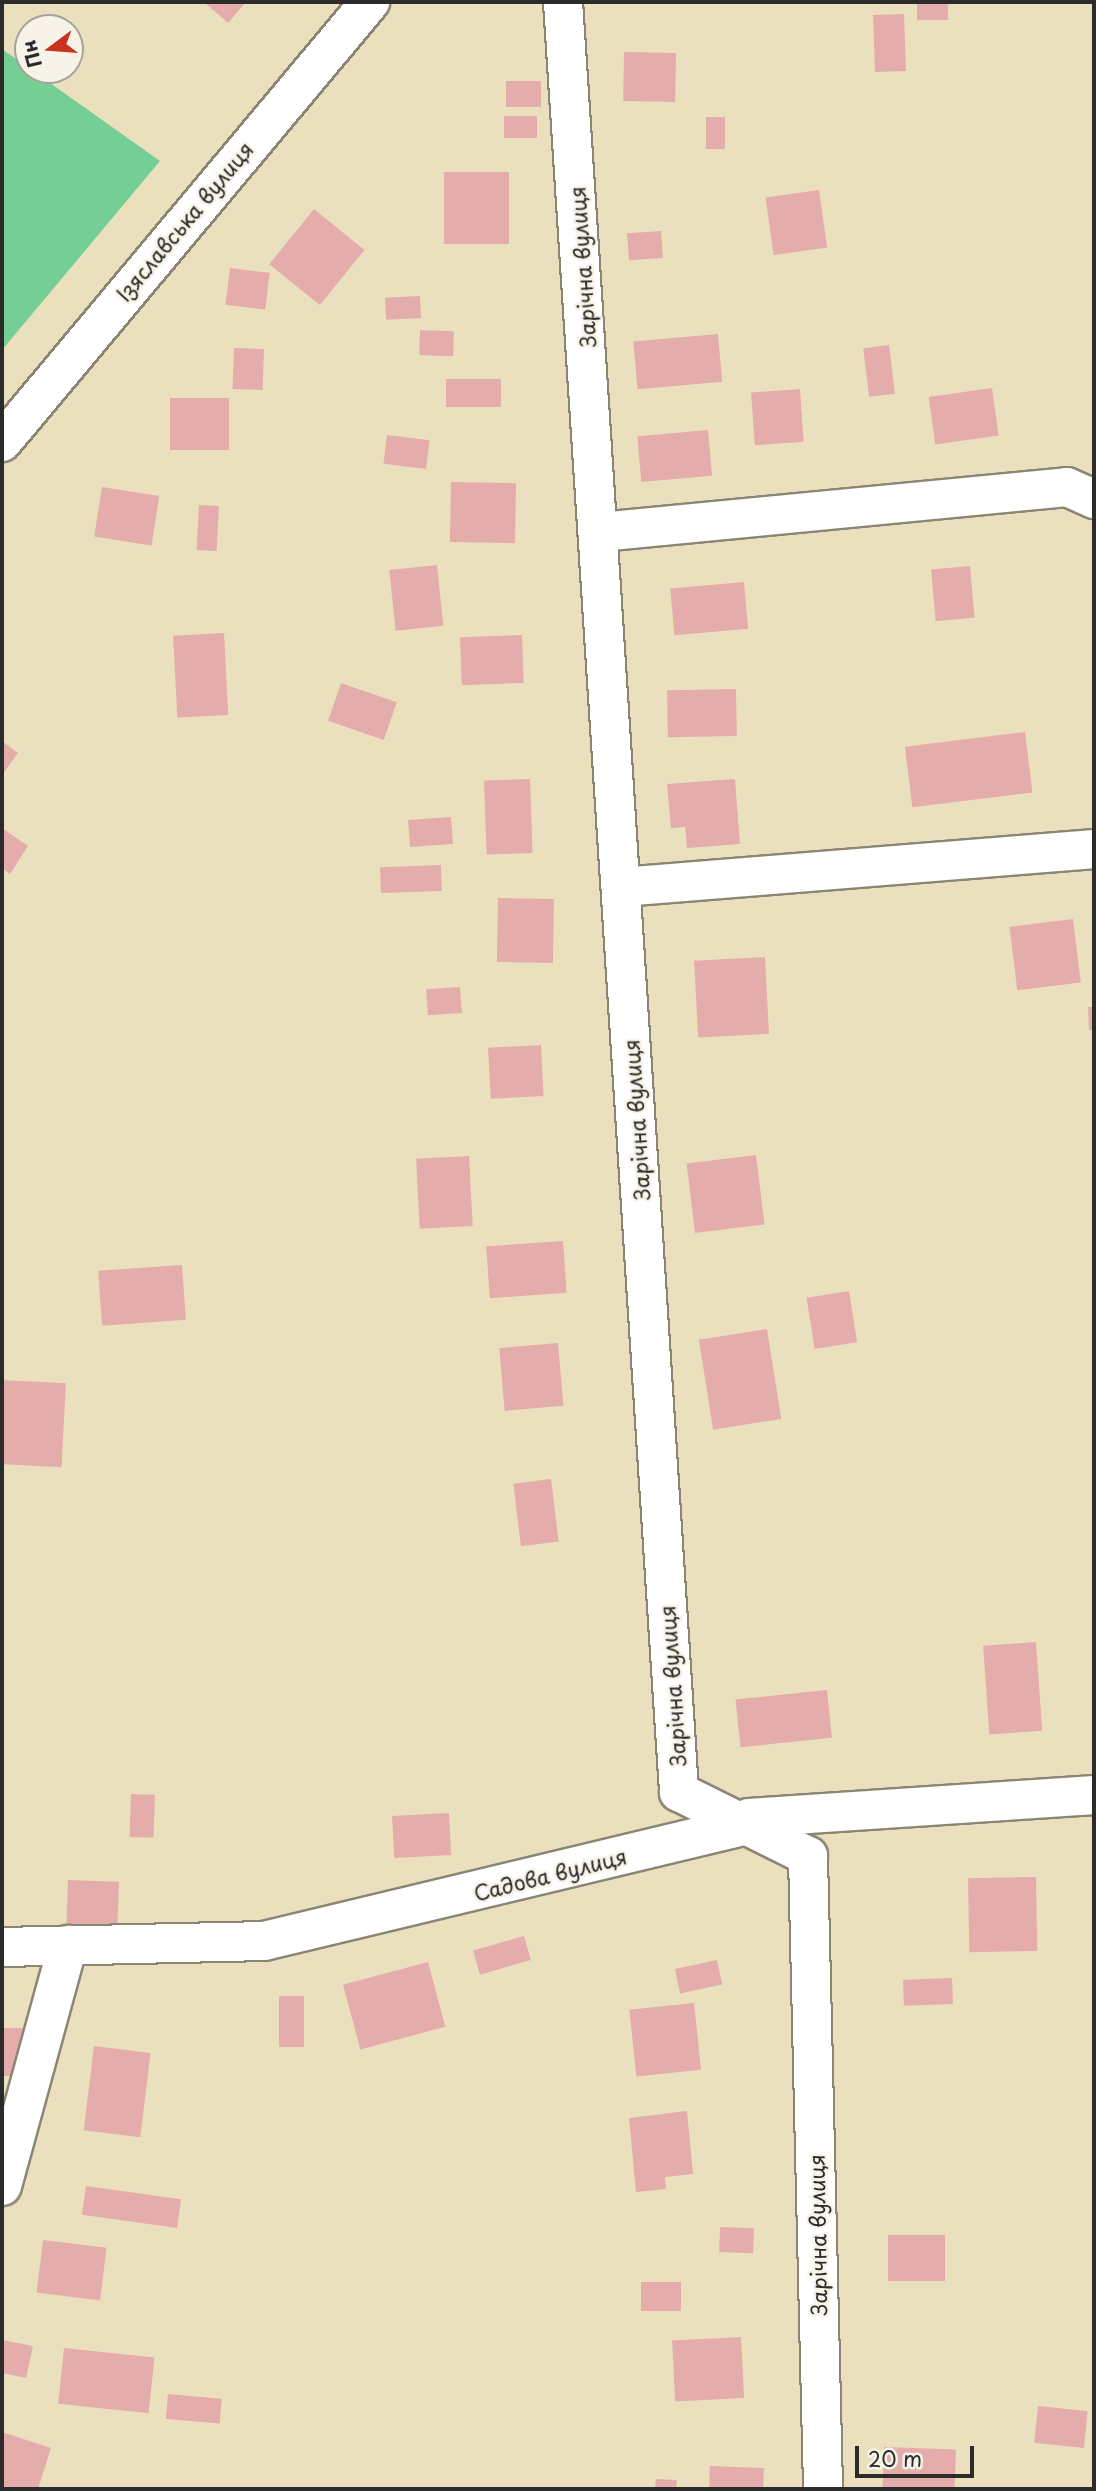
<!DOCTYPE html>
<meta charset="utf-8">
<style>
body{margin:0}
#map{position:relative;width:1096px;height:2491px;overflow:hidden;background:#ebe0be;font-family:"Playpen Sans",sans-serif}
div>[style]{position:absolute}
.green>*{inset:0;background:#75cf95}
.building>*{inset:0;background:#e4adab;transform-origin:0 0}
.roads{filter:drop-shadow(2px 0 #8b8674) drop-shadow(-2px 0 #8b8674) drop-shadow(0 2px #8b8674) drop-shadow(0 -2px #8b8674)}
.minor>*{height:38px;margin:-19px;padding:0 19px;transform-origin:19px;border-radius:19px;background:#fff}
.major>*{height:38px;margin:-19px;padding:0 19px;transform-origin:19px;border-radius:19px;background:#fff}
span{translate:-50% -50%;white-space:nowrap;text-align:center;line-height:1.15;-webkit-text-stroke:5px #f7f3e8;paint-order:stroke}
.street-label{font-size:21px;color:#2b2b2b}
.frame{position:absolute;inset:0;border:4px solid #2b2b2b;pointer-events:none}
.north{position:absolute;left:14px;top:14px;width:70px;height:70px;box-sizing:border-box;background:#f7f3e8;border:2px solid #a5a39c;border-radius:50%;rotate:254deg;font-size:19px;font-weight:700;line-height:28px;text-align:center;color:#2b2b2b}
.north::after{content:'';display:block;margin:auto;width:24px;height:32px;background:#c8321e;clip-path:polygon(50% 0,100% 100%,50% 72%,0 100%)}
.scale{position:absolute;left:855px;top:2446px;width:119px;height:32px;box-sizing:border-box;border:4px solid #2b2b2b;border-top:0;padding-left:9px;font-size:21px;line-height:24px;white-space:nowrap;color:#2b2b2b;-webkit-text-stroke:5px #f7f3e8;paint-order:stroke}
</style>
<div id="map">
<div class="green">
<i style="clip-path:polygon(2px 49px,160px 161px,2px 350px)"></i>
</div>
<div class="building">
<i style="clip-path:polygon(204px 2px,246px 2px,228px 23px)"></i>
<i style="left:917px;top:2px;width:31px;height:18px"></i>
<i style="left:904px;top:14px;width:57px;height:31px;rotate:88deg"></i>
<i style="left:624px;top:52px;width:52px;height:49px;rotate:1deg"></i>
<i style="left:506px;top:81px;width:35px;height:26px"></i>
<i style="left:504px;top:116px;width:33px;height:22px"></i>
<i style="left:725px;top:117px;width:32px;height:19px;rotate:90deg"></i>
<i style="left:444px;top:172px;width:65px;height:72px"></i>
<i style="left:819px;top:190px;width:58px;height:54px;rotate:82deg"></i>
<i style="left:314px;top:209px;width:65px;height:71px;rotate:39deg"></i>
<i style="left:661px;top:231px;width:27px;height:34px;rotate:86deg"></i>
<i style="left:230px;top:268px;width:40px;height:37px;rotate:7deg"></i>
<i style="left:420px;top:296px;width:22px;height:35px;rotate:87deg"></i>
<i style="left:420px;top:330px;width:34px;height:25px;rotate:2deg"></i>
<i style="left:718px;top:334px;width:48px;height:85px;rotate:85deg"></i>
<i style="left:889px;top:345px;width:49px;height:26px;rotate:83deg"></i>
<i style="left:234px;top:348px;width:30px;height:41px;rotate:2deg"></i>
<i style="left:501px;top:379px;width:28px;height:55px;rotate:90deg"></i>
<i style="left:992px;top:388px;width:48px;height:64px;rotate:82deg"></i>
<i style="left:800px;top:389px;width:53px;height:49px;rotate:86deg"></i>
<i style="left:229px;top:398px;width:52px;height:59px;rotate:90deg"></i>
<i style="left:708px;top:430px;width:46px;height:71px;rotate:85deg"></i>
<i style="left:387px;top:435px;width:43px;height:29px;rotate:7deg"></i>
<i style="left:451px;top:482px;width:65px;height:60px;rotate:1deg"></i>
<i style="left:102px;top:487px;width:58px;height:50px;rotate:9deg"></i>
<i style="left:199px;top:505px;width:20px;height:45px;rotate:3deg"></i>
<i style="left:437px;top:565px;width:61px;height:48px;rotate:84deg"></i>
<i style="left:970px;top:566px;width:52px;height:39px;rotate:85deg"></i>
<i style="left:744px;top:582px;width:47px;height:74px;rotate:85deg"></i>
<i style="left:224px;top:633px;width:82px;height:51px;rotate:87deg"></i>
<i style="left:522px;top:635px;width:48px;height:62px;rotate:88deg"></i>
<i style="left:341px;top:683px;width:59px;height:40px;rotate:19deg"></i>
<i style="left:736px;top:689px;width:47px;height:69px;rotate:89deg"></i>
<i style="left:1025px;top:732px;width:61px;height:121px;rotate:83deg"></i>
<i style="clip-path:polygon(2px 741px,18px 753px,2px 775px)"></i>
<i style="left:530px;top:779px;width:74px;height:46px;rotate:88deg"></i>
<i style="clip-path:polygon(735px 779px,740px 844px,687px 848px,685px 827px,671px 828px,667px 784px)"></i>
<i style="left:451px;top:817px;width:27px;height:43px;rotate:86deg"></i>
<i style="clip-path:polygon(2px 828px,28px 846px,10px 874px,2px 868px)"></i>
<i style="left:441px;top:865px;width:26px;height:61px;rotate:88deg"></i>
<i style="left:498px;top:898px;width:56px;height:64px;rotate:1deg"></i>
<i style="left:1073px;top:919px;width:64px;height:64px;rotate:83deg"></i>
<i style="left:765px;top:957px;width:77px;height:71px;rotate:87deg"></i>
<i style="left:460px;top:987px;width:26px;height:34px;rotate:86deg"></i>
<i style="clip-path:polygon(1088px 1007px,1094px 1007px,1094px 1030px,1089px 1030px)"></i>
<i style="left:541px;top:1045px;width:51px;height:53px;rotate:87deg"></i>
<i style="left:756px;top:1155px;width:70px;height:70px;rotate:83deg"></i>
<i style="left:469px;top:1156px;width:70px;height:53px;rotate:87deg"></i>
<i style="left:563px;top:1241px;width:52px;height:77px;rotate:86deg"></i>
<i style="left:182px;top:1265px;width:55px;height:84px;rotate:86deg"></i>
<i style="left:849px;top:1291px;width:52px;height:43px;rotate:81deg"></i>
<i style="left:767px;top:1329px;width:91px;height:69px;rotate:81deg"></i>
<i style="left:558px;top:1343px;width:63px;height:59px;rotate:85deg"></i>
<i style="left:2px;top:1380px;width:64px;height:84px;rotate:3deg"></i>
<i style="left:551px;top:1479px;width:63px;height:38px;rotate:83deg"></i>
<i style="left:1036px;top:1642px;width:89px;height:53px;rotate:86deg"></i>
<i style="left:827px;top:1690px;width:48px;height:92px;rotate:84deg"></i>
<i style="left:131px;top:1794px;width:24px;height:43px;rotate:2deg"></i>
<i style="left:449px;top:1813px;width:42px;height:57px;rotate:87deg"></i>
<i style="left:1036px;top:1877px;width:74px;height:68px;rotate:89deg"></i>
<i style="left:68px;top:1880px;width:51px;height:45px;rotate:2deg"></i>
<i style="left:524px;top:1936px;width:25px;height:53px;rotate:74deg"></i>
<i style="left:717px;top:1960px;width:25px;height:43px;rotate:78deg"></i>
<i style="left:428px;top:1962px;width:67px;height:88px;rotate:75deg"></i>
<i style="left:952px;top:1978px;width:26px;height:49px;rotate:88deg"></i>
<i style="left:279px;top:1996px;width:25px;height:51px"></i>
<i style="left:694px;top:2003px;width:67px;height:65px;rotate:84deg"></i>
<i style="left:2px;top:2028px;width:25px;height:48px"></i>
<i style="left:94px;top:2046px;width:57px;height:85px;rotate:7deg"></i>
<i style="clip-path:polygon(687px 2111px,693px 2174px,665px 2177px,666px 2189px,636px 2192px,629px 2118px)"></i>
<i style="left:86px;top:2186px;width:96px;height:29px;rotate:8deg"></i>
<i style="left:720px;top:2227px;width:34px;height:25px;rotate:2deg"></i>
<i style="left:888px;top:2235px;width:57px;height:46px"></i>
<i style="left:43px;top:2240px;width:64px;height:53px;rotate:7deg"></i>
<i style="left:681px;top:2282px;width:29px;height:40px;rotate:90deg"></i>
<i style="left:741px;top:2337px;width:61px;height:69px;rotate:87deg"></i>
<i style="clip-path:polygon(2px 2340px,33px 2346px,26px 2378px,2px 2373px)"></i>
<i style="left:64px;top:2348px;width:91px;height:56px;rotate:6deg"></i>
<i style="left:168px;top:2394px;width:54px;height:25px;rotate:5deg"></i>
<i style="left:1038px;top:2406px;width:50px;height:37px;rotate:6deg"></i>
<i style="clip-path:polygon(2px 2432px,51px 2448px,38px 2489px,2px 2489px)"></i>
<i style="left:884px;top:2447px;width:72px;height:42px;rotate:2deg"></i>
<i style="left:710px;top:2466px;width:54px;height:23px;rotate:2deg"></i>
<i style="clip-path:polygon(656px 2479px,677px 2480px,676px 2489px,655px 2489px)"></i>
</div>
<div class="roads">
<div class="minor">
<i style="left:563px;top:2px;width:1794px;rotate:86.29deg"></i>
<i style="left:679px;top:1792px;width:144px;rotate:26.4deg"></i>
<i style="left:808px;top:1856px;width:633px;rotate:88.64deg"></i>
<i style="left:600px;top:532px;width:469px;rotate:-5.5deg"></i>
<i style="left:1067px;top:487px;width:30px;rotate:24deg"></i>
<i style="left:622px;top:887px;width:474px;rotate:-4.6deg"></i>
<i style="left:2px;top:1947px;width:262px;rotate:-1.3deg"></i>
<i style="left:264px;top:1941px;width:494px;rotate:-13.5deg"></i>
<i style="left:744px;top:1826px;width:9px;rotate:-58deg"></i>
<i style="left:749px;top:1818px;width:346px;rotate:-3.8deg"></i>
<i style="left:2px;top:2186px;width:250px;rotate:-74.7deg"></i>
</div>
<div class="major">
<i style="left:2px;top:442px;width:574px;rotate:-50.09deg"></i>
</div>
</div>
<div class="street-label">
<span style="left:184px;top:221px;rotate:-50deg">Ізяславська вулиця</span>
<span style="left:582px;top:267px;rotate:-94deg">Зарічна вулиця</span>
<span style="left:636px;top:1120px;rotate:-94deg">Зарічна вулиця</span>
<span style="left:672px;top:1686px;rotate:-94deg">Зарічна вулиця</span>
<span style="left:550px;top:1874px;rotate:-14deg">Садова вулиця</span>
<span style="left:817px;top:2235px;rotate:-91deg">Зарічна вулиця</span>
</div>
<div class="frame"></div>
<div class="north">Пн</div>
<div class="scale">20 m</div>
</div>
